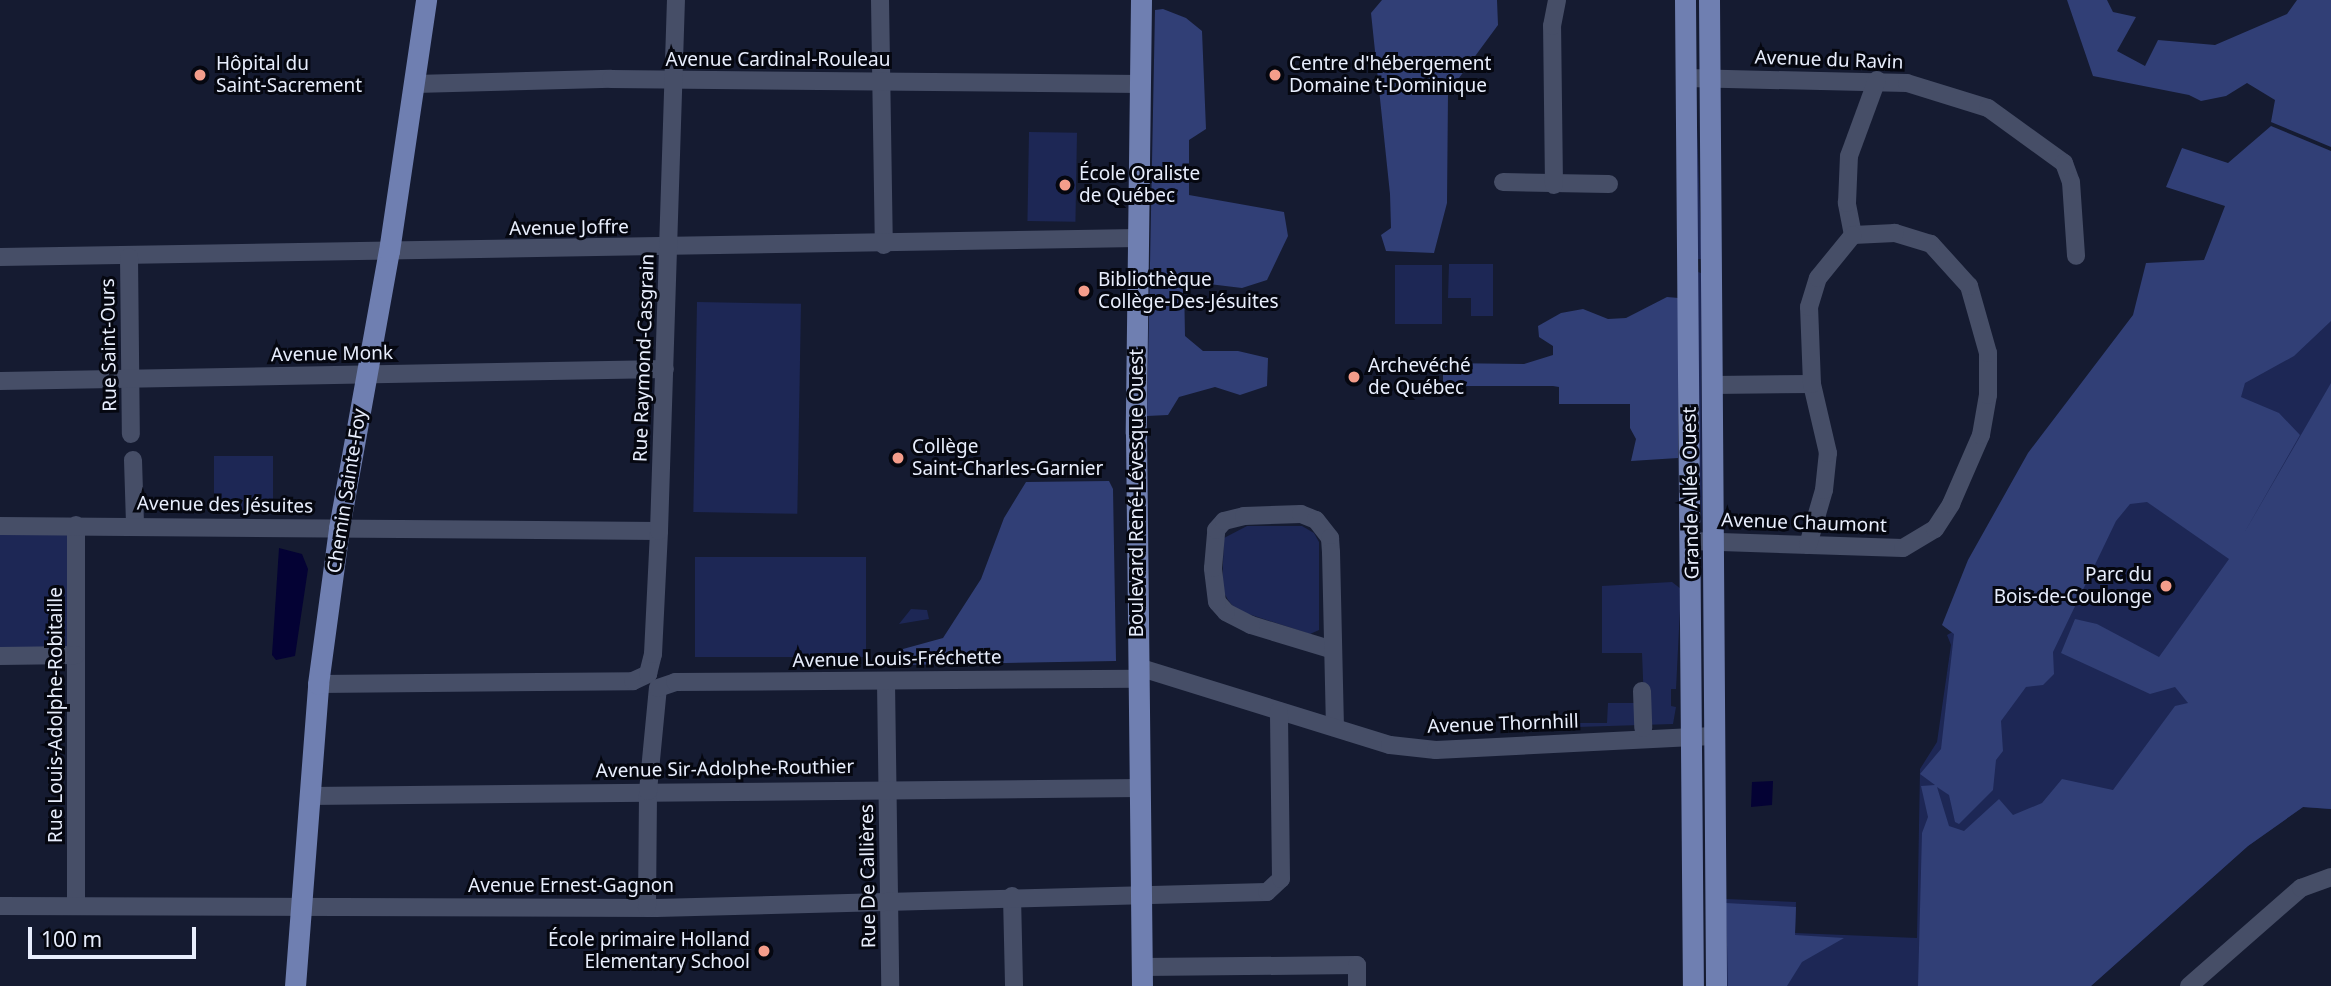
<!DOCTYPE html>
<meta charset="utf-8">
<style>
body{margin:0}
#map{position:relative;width:2331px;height:986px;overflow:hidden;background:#151b31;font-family:"Noto Sans",sans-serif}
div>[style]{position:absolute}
.green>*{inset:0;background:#1d2755;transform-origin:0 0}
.forest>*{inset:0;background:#313f76}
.water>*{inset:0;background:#040234}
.minor>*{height:18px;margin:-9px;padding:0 9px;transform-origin:9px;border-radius:9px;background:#464e67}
.major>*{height:21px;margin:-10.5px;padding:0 10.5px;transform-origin:10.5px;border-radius:10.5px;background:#6f7fb1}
.dots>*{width:19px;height:19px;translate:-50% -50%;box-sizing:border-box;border:4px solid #050710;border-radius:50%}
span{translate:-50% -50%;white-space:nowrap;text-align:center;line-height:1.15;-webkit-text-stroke:6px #050710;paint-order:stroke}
.street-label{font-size:19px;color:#e8eefd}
.poi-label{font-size:19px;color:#e8eefd}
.left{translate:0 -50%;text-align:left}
.right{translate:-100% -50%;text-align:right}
.scale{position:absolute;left:28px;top:927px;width:168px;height:32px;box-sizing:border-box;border:4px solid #e8eefd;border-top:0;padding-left:9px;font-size:21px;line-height:24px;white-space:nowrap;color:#e8eefd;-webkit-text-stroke:5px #050710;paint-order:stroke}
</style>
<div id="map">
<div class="green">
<i style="left:1696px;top:97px;width:162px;height:4px;rotate:88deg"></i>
<i style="left:1029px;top:132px;width:48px;height:89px;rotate:1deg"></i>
<i style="clip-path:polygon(2331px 184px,2331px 809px,2303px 807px,2248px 846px,2091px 986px,1727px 986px,1726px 899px,1796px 902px,1795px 933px,1917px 938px,1920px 769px,1937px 742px,1951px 645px,1947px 635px,1976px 619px)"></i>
<i style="clip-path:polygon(1449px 264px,1493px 264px,1493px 316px,1471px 316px,1471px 298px,1448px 298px)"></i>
<i style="left:1395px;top:265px;width:47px;height:59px"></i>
<i style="clip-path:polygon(1698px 272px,1701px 273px,1702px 525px,1696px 429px)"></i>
<i style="left:697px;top:302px;width:104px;height:210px;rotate:1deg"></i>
<i style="left:214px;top:456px;width:59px;height:56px"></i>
<i style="left:76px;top:525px;width:130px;height:76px;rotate:90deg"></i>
<i style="clip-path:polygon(1247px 526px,1302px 526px,1314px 533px,1319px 542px,1319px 630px,1310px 634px,1236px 610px,1228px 600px,1222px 589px,1224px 538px)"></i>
<i style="left:695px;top:557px;width:171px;height:100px"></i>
<i style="clip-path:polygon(1672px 582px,1681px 589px,1676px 689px,1671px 689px,1671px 706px,1676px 707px,1673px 724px,1577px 727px,1577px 723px,1607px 723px,1608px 703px,1644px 703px,1642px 653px,1602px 653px,1602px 586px)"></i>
<i style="clip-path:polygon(911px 609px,927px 610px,929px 619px,899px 624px)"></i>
</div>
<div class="forest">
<i style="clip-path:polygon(1382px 0,1497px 0,1498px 25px,1448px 93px,1447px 203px,1434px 253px,1386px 251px,1381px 235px,1391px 228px,1390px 194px,1371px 13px)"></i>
<i style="clip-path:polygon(2067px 0,2107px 0,2113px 12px,2136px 17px,2117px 51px,2145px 66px,2158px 40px,2215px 45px,2287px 14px,2297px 0,2331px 0,2331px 147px,2271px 122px,2275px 100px,2247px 83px,2226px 96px,2201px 101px,2189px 95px,2093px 76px)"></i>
<i style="clip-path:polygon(1163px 9px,1186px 18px,1202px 31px,1206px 129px,1189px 140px,1189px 195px,1284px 212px,1288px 236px,1267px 280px,1242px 288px,1184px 281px,1185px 336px,1203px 351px,1238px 351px,1268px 358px,1267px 386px,1240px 395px,1215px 387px,1179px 397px,1168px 415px,1147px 416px,1155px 10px)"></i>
<i style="clip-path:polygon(evenodd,2271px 126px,2331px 151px,2331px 321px,2294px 356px,2245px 383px,2241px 397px,2279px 413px,2300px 435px,2243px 535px,2331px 383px,2331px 809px,2303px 807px,2248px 846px,2091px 986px,1918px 986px,1922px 833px,1928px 817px,1921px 786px,1935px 785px,1920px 774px,1941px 749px,1954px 634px,1942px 625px,1968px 560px,2028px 453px,2133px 315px,2146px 263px,2204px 260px,2225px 206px,2166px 187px,2182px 148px,2228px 163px,2271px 126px,2147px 502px,2229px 559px,2159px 657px,2097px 624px,2075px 619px,2061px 653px,2150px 694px,2175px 687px,2188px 703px,2175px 706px,2113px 790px,2062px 779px,2042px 803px,2013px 815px,1999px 799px,1964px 831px,1949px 826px,1937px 787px,1949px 795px,1955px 822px,1959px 824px,1993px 790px,1996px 760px,2003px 751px,2001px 721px,2026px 687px,2043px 685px,2054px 674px,2053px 652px,2116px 521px,2130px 504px,2147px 502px)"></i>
<i style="clip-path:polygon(1667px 297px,1679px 298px,1678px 458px,1631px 461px,1636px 439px,1630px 428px,1630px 404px,1559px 404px,1559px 387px,1553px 386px,1443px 386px,1443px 363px,1524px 364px,1553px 355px,1553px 346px,1539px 337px,1538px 326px,1561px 313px,1583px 309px,1608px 319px,1626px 318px)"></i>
<i style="clip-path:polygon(1109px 481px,1113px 489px,1116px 661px,902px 665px,903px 649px,943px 638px,981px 579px,1004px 518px,1026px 482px)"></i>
<i style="clip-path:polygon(1726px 903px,1796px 907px,1795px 935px,1844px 938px,1802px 962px,1787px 986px,1728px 986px)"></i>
</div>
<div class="water">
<i style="clip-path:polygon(279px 548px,302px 554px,308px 569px,295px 656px,276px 660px,272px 655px)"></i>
<i style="clip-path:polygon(1773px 781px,1772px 805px,1751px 807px,1752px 782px)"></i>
</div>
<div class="minor">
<i style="left:880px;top:0;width:245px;rotate:89.1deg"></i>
<i style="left:1686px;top:78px;width:221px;rotate:1.3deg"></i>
<i style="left:1907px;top:83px;width:85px;rotate:17.2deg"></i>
<i style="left:1988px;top:108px;width:94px;rotate:35.9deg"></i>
<i style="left:2064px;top:163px;width:20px;rotate:70deg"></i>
<i style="left:2071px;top:182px;width:74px;rotate:86.1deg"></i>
<i style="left:415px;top:84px;width:196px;rotate:-1.5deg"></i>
<i style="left:611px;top:79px;width:529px;rotate:0.54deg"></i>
<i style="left:1503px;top:182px;width:106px;rotate:1.1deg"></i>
<i style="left:1554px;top:185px;width:159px;rotate:-90.7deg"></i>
<i style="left:1552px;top:26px;width:26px;rotate:-79deg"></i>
<i style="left:1853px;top:235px;width:33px;rotate:-101deg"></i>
<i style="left:1847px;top:203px;width:47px;rotate:-87.6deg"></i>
<i style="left:1849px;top:156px;width:81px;rotate:-69.8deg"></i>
<i style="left:0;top:257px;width:1138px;rotate:-0.96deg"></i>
<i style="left:129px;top:257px;width:177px;rotate:89.4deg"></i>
<i style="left:0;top:381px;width:665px;rotate:-1.03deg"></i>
<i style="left:1712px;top:385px;width:100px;rotate:-0.6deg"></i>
<i style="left:133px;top:460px;width:64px;rotate:88.2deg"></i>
<i style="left:76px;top:525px;width:380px;rotate:90deg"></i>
<i style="left:0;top:526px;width:659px;rotate:0.43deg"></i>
<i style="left:1691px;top:541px;width:212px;rotate:1.9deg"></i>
<i style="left:1903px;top:548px;width:37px;rotate:-31deg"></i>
<i style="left:1935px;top:529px;width:30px;rotate:-57deg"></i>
<i style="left:1951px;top:504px;width:75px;rotate:-66.5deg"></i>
<i style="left:1981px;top:435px;width:41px;rotate:-80.1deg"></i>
<i style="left:1988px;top:395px;width:42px;rotate:-90deg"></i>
<i style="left:1988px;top:353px;width:70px;rotate:-105.8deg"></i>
<i style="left:1969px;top:286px;width:57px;rotate:-132.1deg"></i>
<i style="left:1931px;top:244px;width:38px;rotate:-163deg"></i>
<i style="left:1895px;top:233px;width:42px;rotate:177.3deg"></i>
<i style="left:1808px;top:545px;width:57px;rotate:-73.8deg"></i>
<i style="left:1824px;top:490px;width:37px;rotate:-84deg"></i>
<i style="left:1828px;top:453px;width:71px;rotate:-103.1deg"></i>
<i style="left:1812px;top:384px;width:77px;rotate:-92.2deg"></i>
<i style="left:1809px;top:307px;width:30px;rotate:-73deg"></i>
<i style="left:1818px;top:278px;width:55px;rotate:-50.9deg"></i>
<i style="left:1333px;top:650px;width:86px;rotate:-163deg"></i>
<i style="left:1251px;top:625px;width:28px;rotate:-153deg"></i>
<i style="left:1226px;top:612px;width:13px;rotate:-132deg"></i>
<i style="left:1217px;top:602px;width:34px;rotate:-97deg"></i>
<i style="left:1213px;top:568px;width:38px;rotate:-85deg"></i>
<i style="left:1216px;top:530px;width:12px;rotate:-48deg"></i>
<i style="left:1224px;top:521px;width:21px;rotate:-14deg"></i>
<i style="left:1244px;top:516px;width:57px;rotate:-2deg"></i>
<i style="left:1301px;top:514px;width:16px;rotate:22deg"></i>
<i style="left:1316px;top:520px;width:23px;rotate:52deg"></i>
<i style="left:1330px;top:538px;width:14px;rotate:86deg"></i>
<i style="left:1331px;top:552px;width:175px;rotate:88.7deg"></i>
<i style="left:0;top:656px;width:76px;rotate:-0.8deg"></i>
<i style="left:1138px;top:667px;width:264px;rotate:17.2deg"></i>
<i style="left:1390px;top:745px;width:46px;rotate:6.2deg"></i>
<i style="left:1436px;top:750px;width:277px;rotate:-2.9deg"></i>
<i style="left:886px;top:682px;width:304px;rotate:89.2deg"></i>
<i style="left:318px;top:684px;width:315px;rotate:-0.5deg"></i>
<i style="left:633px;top:681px;width:17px;rotate:-25deg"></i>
<i style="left:648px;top:674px;width:21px;rotate:-76deg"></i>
<i style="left:653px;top:654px;width:123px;rotate:-87.2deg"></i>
<i style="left:659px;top:531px;width:531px;rotate:-88.17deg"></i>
<i style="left:1642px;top:691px;width:37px;rotate:88deg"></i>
<i style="left:309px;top:796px;width:831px;rotate:-0.55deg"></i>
<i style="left:1012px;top:896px;width:90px;rotate:88.7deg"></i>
<i style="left:0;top:906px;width:656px;rotate:0.17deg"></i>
<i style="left:656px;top:908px;width:611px;rotate:-1.5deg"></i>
<i style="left:1267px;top:892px;width:19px;rotate:-43deg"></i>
<i style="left:1281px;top:879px;width:168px;rotate:-90.7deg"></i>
<i style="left:647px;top:908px;width:117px;rotate:-89.5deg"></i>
<i style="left:648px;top:791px;width:103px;rotate:-84.5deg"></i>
<i style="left:658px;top:688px;width:18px;rotate:-19deg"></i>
<i style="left:675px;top:682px;width:463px;rotate:-0.4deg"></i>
<i style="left:1142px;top:967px;width:215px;rotate:-0.5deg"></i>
<i style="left:1357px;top:965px;width:21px;rotate:90deg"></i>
<i style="left:2189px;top:986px;width:149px;rotate:-41.2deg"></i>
<i style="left:2301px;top:888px;width:32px;rotate:-20deg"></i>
</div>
<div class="major">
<i style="left:1141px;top:0;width:433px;rotate:90.7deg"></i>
<i style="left:1136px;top:433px;width:553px;rotate:89.38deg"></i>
<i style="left:1685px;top:0;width:986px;rotate:89.54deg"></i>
<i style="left:1709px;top:0;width:986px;rotate:89.59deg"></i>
<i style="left:295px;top:986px;width:303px;rotate:-85.6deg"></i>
<i style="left:318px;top:684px;width:157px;rotate:-82.3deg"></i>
<i style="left:339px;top:528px;width:281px;rotate:-79.8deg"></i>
<i style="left:389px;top:251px;width:254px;rotate:-81.6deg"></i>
</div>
<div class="dots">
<i style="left:200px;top:75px;background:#f49d8b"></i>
<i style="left:1275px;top:75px;background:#f49d8b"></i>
<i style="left:1065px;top:185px;background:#f49d8b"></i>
<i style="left:1084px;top:291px;background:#f49d8b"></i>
<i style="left:1354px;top:377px;background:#f49d8b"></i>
<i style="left:898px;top:458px;background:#f49d8b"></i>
<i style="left:2166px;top:586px;background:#f49d8b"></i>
<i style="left:764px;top:951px;background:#f49d8b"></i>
</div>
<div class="street-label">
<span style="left:778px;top:60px">Avenue Cardinal-Rouleau</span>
<span style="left:1829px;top:60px;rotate:2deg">Avenue du Ravin</span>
<span style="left:569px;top:228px;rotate:-1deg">Avenue Joffre</span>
<span style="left:109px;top:345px;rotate:-91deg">Rue Saint-Ours</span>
<span style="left:332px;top:354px;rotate:-1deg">Avenue Monk</span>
<span style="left:644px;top:358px;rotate:-88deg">Rue Raymond-Casgrain</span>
<span style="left:347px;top:491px;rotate:-81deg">Chemin Sainte-Foy</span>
<span style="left:1137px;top:493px;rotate:-90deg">Boulevard René-Lévesque Ouest</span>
<span style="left:1691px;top:493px;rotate:-91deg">Grande Allée Ouest</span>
<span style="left:225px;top:505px;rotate:1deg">Avenue des Jésuites</span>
<span style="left:1804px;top:523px;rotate:2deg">Avenue Chaumont</span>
<span style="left:897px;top:659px;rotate:-1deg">Avenue Louis-Fréchette</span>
<span style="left:56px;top:715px;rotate:-90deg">Rue Louis-Adolphe-Robitaille</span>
<span style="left:1503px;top:724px;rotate:-2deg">Avenue Thornhill</span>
<span style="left:725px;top:769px;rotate:-1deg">Avenue Sir-Adolphe-Routhier</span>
<span style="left:868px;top:876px;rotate:-91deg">Rue De Callières</span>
<span style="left:571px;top:886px">Avenue Ernest-Gagnon</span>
</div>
<div class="poi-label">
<span class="left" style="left:216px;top:75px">Hôpital du<br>Saint-Sacrement</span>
<span class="left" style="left:1289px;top:75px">Centre d'hébergement<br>Domaine t-Dominique</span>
<span class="left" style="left:1079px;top:185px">École Oraliste<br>de Québec</span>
<span class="left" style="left:1098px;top:291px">Bibliothèque<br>Collège-Des-Jésuites</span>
<span class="left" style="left:1368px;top:377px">Archevéché<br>de Québec</span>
<span class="left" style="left:912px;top:458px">Collège<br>Saint-Charles-Garnier</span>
<span class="right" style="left:2152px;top:586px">Parc du<br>Bois-de-Coulonge</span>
<span class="right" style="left:750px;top:951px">École primaire Holland<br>Elementary School</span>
</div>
<div class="scale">100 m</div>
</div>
